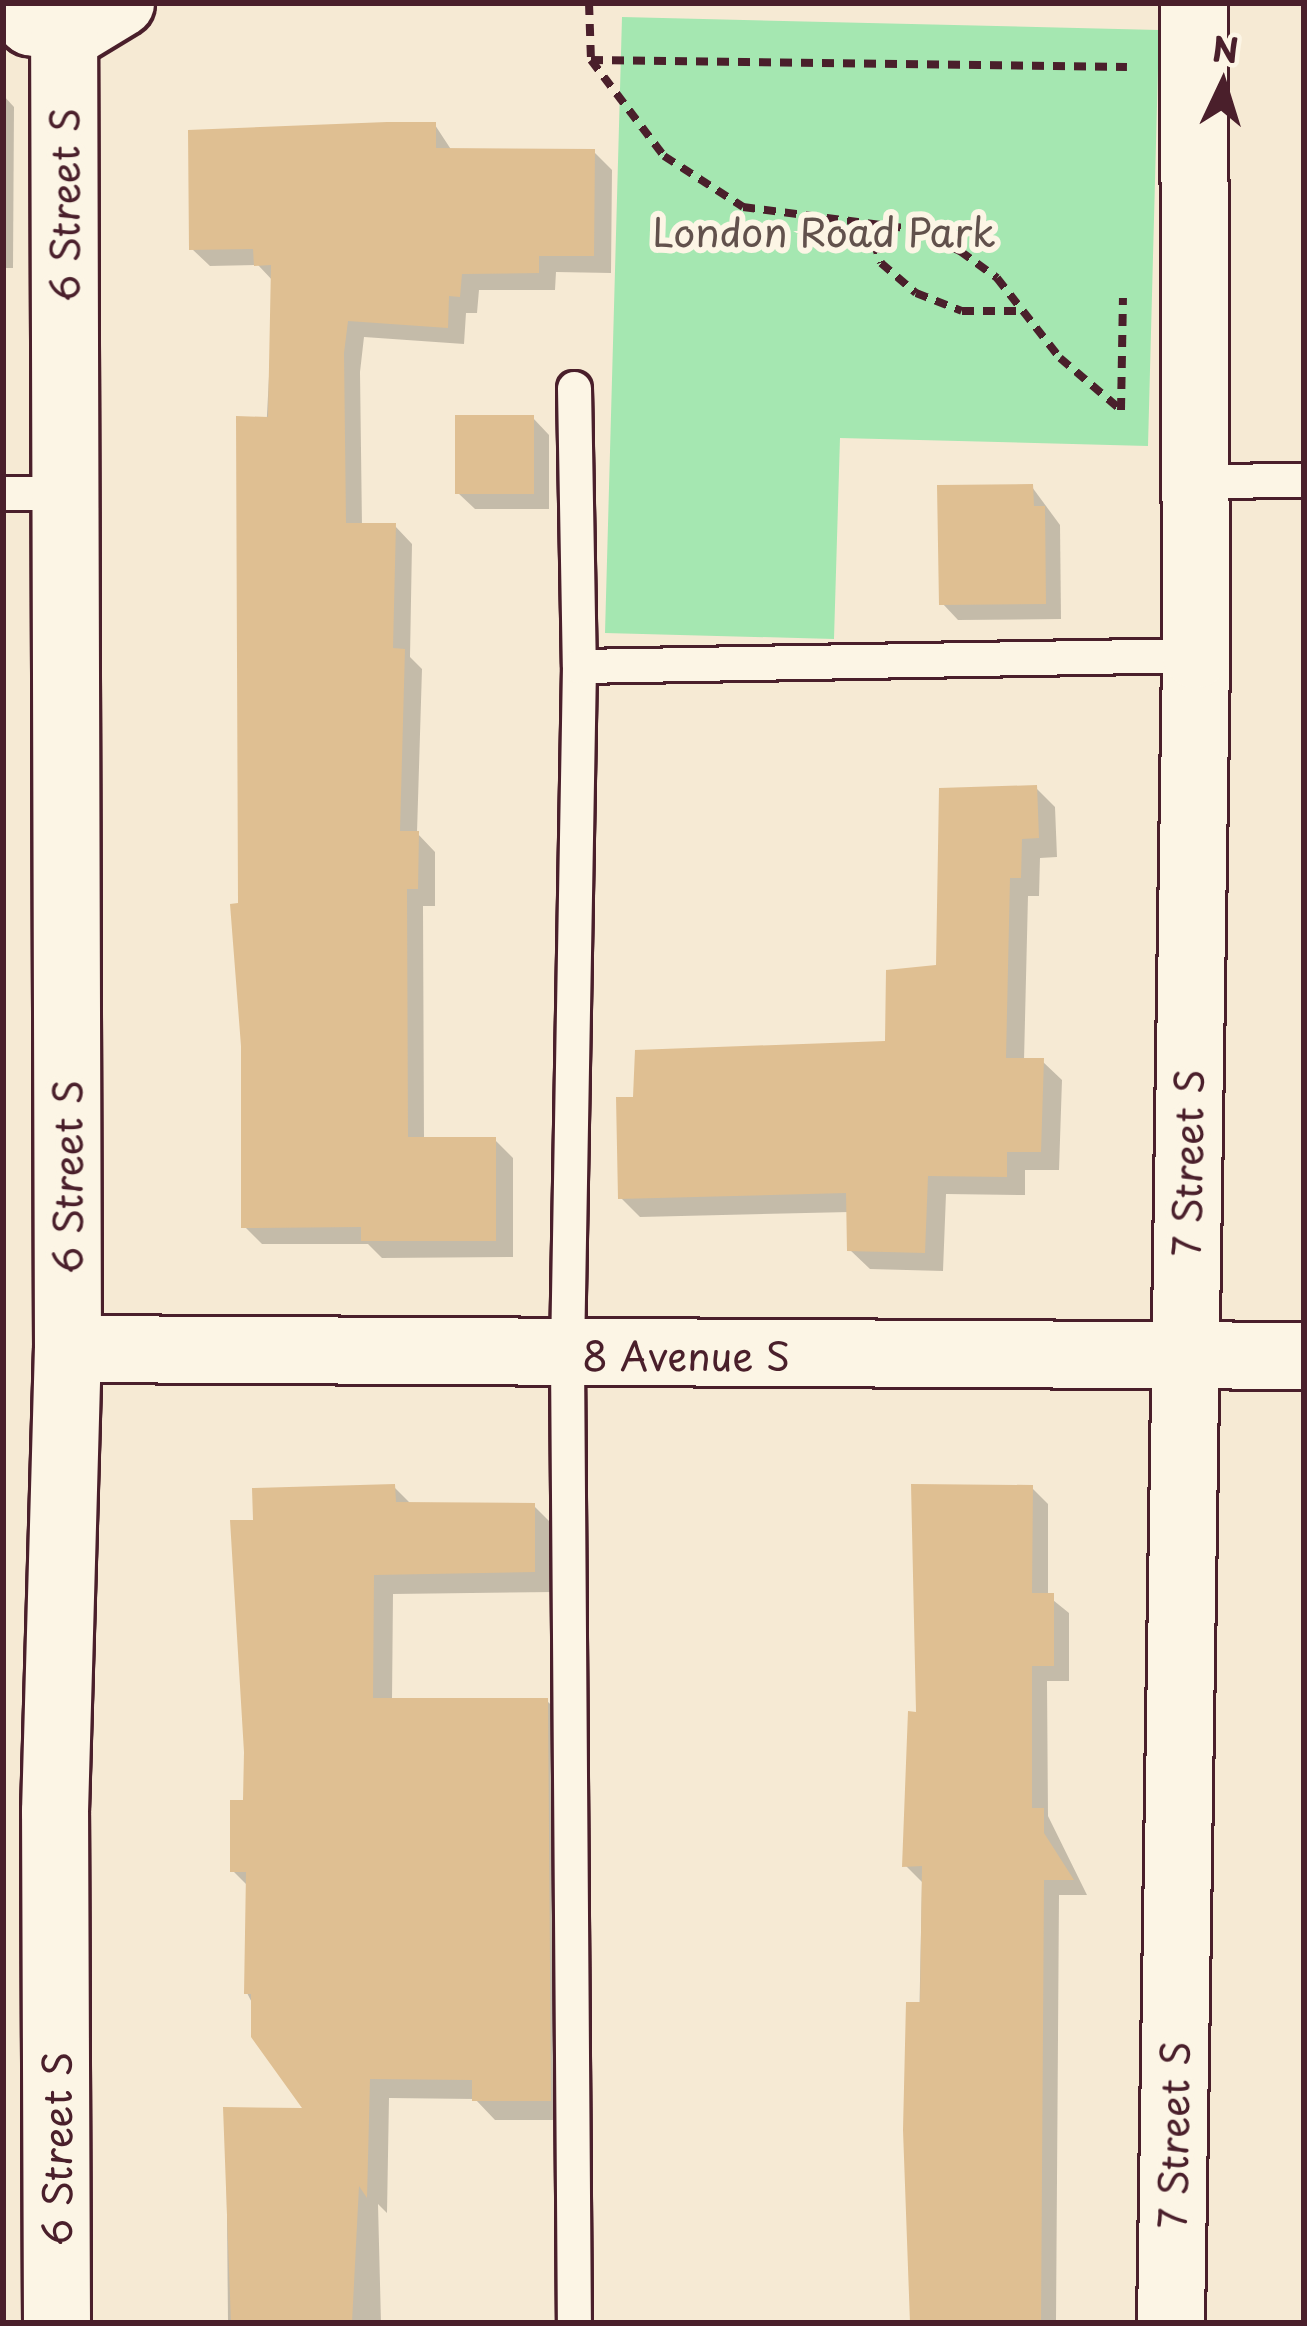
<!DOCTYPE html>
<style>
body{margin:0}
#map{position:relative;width:1307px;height:2326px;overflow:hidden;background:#f6ead4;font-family:"Playpen Sans",sans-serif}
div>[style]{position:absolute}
.green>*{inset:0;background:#a5e7b1}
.shadow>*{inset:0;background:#0003}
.building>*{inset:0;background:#dfbf92;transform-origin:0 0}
.path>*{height:8px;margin-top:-4px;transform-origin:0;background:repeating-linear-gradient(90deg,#4a1f2b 0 12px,transparent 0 21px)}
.roads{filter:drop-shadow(3px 0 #4a1f2b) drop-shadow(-3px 0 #4a1f2b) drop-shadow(0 3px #4a1f2b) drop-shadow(0 -3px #4a1f2b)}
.lane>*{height:33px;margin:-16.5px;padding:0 16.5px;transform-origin:16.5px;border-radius:16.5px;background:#fcf5e5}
.street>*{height:66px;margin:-33px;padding:0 33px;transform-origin:33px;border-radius:33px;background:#fcf5e5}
span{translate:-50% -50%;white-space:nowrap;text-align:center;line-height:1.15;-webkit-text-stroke:12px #fcf5e5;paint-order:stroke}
.street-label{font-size:39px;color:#4a1f2b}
.park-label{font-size:39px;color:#61514c}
.frame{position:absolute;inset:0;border:6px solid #4a1f2b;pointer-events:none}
.north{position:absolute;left:1163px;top:24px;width:120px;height:120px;-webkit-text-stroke:9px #fcf5e5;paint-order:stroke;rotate:4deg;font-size:33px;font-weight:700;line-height:48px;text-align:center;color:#4a1f2b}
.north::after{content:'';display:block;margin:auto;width:42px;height:54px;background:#4a1f2b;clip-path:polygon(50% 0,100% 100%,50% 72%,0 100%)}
</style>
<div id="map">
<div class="green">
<i style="clip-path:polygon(622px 17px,1159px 30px,1148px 446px,840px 438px,834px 639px,605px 633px)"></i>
</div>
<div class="shadow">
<i style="clip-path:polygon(3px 95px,14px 107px,13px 268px,3px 268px)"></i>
<i style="clip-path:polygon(435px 125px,452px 151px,594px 152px,612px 170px,611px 273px,556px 272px,555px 290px,479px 290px,477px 313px,466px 313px,464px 344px,364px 337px,360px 372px,362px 526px,395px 526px,412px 544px,410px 657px,422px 669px,417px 833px,435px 852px,435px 906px,423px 906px,424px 1140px,495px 1140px,513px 1158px,513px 1257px,382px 1258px,368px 1244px,262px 1244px,244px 1226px,241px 906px,274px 282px,258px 265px,210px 266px,192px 249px)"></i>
<i style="clip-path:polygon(533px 418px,549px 435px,549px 509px,475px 509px,458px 493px)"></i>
<i style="clip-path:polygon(1032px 487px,1060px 525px,1061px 619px,958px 620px,942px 603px)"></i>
<i style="clip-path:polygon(1036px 788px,1055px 807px,1057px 857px,1040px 858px,1039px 896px,1028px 896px,1024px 1061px,1042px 1061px,1062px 1080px,1059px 1170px,1025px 1170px,1025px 1195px,946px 1194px,943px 1271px,870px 1269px,850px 1250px,850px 1212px,640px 1217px,621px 1198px,888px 1044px,939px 968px)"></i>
<i style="clip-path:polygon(394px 1487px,412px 1505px,534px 1506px,555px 1527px,554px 1592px,393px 1594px,392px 1701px,547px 1701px,568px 1721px,571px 2120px,495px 2120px,475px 2099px,389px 2098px,387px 2213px,378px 2204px,381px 2323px,228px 2323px,226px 2110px,308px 2111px,247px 1993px,249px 1887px,233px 1871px,246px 1803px,256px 1523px)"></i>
<i style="clip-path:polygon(1032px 1488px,1048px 1504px,1048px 1596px,1069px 1613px,1069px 1681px,1047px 1681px,1048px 1816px,1087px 1895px,1059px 1895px,1056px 2323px,913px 2323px,922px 1882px,905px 1865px,919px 1715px)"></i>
</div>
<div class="building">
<i style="clip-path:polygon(387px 122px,436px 122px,436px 148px,595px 149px,594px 256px,539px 256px,539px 273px,462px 274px,460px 297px,449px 296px,448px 328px,348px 321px,344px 353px,346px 523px,396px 523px,393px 648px,405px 649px,400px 831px,419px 831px,418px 889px,407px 889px,408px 1137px,496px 1137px,496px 1241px,361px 1241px,361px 1227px,241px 1228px,241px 1046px,230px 904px,238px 903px,236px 416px,268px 417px,271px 265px,254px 266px,253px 249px,189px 250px,188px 130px)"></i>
<i style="left:455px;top:415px;width:79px;height:79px"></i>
<i style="clip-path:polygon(1033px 484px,1034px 506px,1045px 506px,1046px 604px,939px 605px,937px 485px)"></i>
<i style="clip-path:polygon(1037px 785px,1039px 838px,1022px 839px,1021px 878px,1010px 878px,1006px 1058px,1044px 1058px,1041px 1152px,1007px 1152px,1007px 1177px,928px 1176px,925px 1253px,847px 1251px,846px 1193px,618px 1199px,616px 1097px,633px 1097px,635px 1050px,885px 1041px,886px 970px,936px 965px,939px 788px)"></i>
<i style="clip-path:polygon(395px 1484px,396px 1502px,535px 1503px,535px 1572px,374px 1575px,373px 1698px,548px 1698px,551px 2101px,472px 2101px,472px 2080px,370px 2079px,367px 2198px,359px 2186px,352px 2323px,231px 2323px,223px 2107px,302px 2108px,251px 2037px,251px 1994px,244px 1994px,246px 1872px,230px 1872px,230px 1800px,243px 1800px,244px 1752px,230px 1520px,253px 1520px,252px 1488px)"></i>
<i style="clip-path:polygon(911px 1484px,1033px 1485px,1032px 1593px,1054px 1593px,1054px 1666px,1032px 1666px,1032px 1808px,1044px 1808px,1044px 1833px,1074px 1880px,1044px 1880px,1041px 2323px,910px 2323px,903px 2130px,906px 2002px,920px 2002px,922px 1866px,902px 1867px,908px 1711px,916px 1712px)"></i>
</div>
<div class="path">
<i style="left:589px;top:3px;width:57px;rotate:88deg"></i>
<i style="left:591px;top:60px;width:121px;rotate:52.8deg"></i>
<i style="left:664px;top:156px;width:94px;rotate:32.8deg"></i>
<i style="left:743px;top:207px;width:170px;rotate:7.4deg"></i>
<i style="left:912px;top:229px;width:53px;rotate:24.6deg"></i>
<i style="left:960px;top:251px;width:46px;rotate:36.1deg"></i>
<i style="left:997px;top:278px;width:102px;rotate:51.8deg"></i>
<i style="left:1060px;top:358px;width:80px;rotate:40.4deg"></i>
<i style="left:591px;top:60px;width:536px;rotate:0.75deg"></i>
<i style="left:867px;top:222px;width:43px;rotate:71.1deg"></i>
<i style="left:881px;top:263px;width:46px;rotate:40.6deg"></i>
<i style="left:916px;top:293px;width:49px;rotate:21.4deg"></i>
<i style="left:962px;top:311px;width:61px"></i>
<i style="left:1121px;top:410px;width:112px;rotate:-89deg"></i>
</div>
<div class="roads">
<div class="lane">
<i style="left:574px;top:388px;width:278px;rotate:89deg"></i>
<i style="left:579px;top:666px;width:690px;rotate:91deg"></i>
<i style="left:567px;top:1356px;width:967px;rotate:89.59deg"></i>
<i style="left:1196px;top:481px;width:108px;rotate:-0.5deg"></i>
<i style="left:3px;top:493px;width:60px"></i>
<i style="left:579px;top:666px;width:617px;rotate:-1.02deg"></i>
</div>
<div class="street">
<i style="left:11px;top:3px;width:28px;rotate:44deg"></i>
<i style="left:31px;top:22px;width:45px;rotate:11.6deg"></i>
<i style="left:75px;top:31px;width:54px;rotate:-31.3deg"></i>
<i style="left:68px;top:1349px;width:1236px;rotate:0.32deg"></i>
<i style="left:57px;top:2323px;width:511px;rotate:-90.22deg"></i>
<i style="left:55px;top:1812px;width:463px;rotate:-88.4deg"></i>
<i style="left:68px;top:1349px;width:1318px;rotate:-90.17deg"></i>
<i style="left:1171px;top:2323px;width:1668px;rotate:-89.14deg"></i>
<i style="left:1196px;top:655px;width:652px;rotate:-90.18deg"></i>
</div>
</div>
<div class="street-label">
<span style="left:64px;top:205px;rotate:-90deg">6 Street S</span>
<span style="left:1187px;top:1163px;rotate:-89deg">7 Street S</span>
<span style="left:67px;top:1177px;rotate:-90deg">6 Street S</span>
<span style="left:686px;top:1355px">8 Avenue S</span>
<span style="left:1173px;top:2135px;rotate:-89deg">7 Street S</span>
<span style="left:56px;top:2149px;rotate:-90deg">6 Street S</span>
</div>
<div class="park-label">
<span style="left:824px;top:231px">London Road Park</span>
</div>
<div class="frame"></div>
<div class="north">N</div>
</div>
